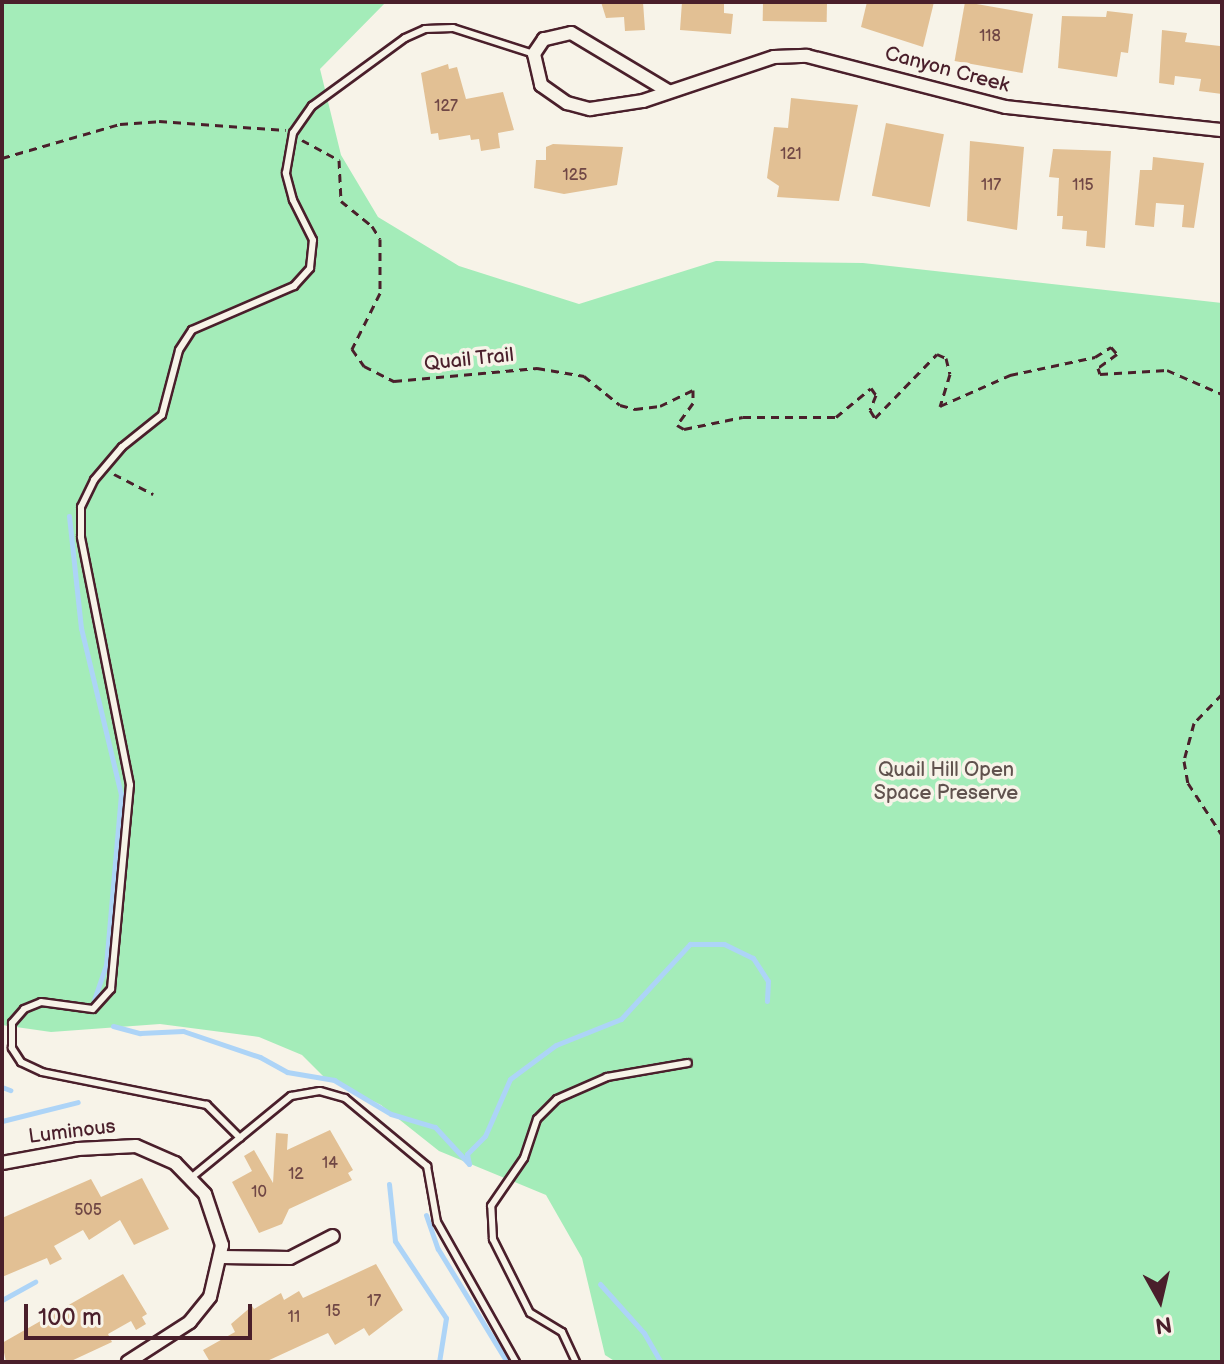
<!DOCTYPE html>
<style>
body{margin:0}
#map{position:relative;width:1224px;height:1364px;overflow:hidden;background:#f7f3e8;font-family:"Balsamiq Sans",sans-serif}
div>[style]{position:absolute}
.green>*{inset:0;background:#a4ecb9}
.stream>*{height:5px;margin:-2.5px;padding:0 2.5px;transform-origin:2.5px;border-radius:2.5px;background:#add4f7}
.building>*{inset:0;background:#e2c094;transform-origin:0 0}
.path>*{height:3px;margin-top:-1.5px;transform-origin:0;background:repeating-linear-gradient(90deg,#4a1f2b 0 8px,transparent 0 14px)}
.roads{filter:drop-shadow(2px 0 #4a1f2b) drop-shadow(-2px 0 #4a1f2b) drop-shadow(0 2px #4a1f2b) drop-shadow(0 -2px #4a1f2b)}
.lane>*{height:6px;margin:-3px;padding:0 3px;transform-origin:3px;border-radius:3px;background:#f7f3e8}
.street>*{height:12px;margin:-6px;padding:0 6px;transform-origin:6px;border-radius:6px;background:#f7f3e8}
span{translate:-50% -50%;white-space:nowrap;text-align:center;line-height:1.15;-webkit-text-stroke:7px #f7f3e8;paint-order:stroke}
.number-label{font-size:16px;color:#704745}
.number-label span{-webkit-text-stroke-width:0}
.street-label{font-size:20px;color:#4a1f2b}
.park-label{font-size:20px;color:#60524e}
.frame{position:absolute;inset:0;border:4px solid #4a1f2b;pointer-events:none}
.north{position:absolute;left:1120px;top:1260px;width:80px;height:80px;-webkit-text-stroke:6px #f7f3e8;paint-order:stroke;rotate:172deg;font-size:22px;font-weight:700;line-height:32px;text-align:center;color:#4a1f2b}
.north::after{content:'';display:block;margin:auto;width:28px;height:36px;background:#4a1f2b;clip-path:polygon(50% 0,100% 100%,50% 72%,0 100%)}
.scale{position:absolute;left:24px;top:1304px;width:228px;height:36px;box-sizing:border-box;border:4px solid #4a1f2b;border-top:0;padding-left:10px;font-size:24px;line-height:28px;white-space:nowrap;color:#4a1f2b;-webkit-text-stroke:6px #f7f3e8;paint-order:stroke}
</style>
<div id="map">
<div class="green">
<i style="clip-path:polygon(2px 2px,386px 2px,320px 69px,341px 155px,378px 217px,459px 266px,579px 304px,716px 261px,863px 263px,1222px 303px,1222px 1362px,616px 1362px,605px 1355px,582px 1258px,546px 1195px,439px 1151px,381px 1105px,325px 1078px,302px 1055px,259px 1037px,160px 1024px,51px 1032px,2px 1025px)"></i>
</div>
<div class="stream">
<i style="left:69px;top:516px;width:113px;rotate:83.9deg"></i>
<i style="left:81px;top:628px;width:171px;rotate:76.5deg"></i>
<i style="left:121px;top:794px;width:172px;rotate:95deg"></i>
<i style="left:106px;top:965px;width:37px;rotate:109deg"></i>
<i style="left:113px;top:1026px;width:28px;rotate:15deg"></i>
<i style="left:140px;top:1033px;width:43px;rotate:-2.7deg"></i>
<i style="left:183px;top:1031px;width:81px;rotate:18.7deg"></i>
<i style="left:260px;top:1057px;width:31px;rotate:29deg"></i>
<i style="left:287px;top:1072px;width:48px;rotate:9.7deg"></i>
<i style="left:334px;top:1080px;width:66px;rotate:30.8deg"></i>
<i style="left:391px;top:1114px;width:46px;rotate:16.5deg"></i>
<i style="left:435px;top:1127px;width:50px;rotate:47.4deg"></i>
<i style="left:469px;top:1164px;width:10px;rotate:-101deg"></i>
<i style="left:467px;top:1154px;width:25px;rotate:-45deg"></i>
<i style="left:485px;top:1136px;width:62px;rotate:-66.3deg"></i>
<i style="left:510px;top:1079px;width:57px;rotate:-36.5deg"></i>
<i style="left:556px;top:1045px;width:70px;rotate:-21.8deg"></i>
<i style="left:621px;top:1019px;width:102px;rotate:-47.4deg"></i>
<i style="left:690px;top:944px;width:34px"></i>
<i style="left:724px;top:944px;width:32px;rotate:26deg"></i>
<i style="left:753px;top:958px;width:27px;rotate:57deg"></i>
<i style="left:768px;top:981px;width:20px;rotate:93deg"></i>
<i style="left:2px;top:1087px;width:9px;rotate:21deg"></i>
<i style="left:2px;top:1121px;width:78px;rotate:-14deg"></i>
<i style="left:389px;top:1184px;width:57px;rotate:84deg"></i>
<i style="left:395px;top:1241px;width:92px;rotate:56.5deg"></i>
<i style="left:446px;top:1318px;width:45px;rotate:99deg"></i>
<i style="left:426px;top:1215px;width:36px;rotate:71deg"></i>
<i style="left:438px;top:1249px;width:132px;rotate:58.6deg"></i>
<i style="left:600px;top:1284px;width:66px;rotate:48.1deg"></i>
<i style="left:644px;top:1333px;width:34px;rotate:60deg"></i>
<i style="left:2px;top:1300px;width:38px;rotate:-29deg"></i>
</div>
<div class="building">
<i style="clip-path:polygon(601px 2px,643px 2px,645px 30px,625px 31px,624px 17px,606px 18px)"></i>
<i style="clip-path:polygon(682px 2px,724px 2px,724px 13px,733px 14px,731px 34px,680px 30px)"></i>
<i style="left:763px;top:2px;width:64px;height:19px;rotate:1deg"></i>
<i style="clip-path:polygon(867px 2px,934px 2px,923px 47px,861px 27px)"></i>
<i style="left:965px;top:2px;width:69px;height:60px;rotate:10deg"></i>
<i style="clip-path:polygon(1107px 11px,1133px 14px,1128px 53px,1121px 52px,1117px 77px,1058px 68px,1062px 16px,1106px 17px)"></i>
<i style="clip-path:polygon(1162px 30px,1187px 33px,1185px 42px,1220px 46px,1222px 94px,1199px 91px,1201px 79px,1175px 76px,1174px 85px,1159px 83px)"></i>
<i style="clip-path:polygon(448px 64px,449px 69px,457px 67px,466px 99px,503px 92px,514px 130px,498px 133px,500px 148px,481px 151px,479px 139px,471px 140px,470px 135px,439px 140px,438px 133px,431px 134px,421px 73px)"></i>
<i style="clip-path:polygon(791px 98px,858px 105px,839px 201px,777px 197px,779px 186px,767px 178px,774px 127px,788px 128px)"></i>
<i style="left:886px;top:123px;width:59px;height:74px;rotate:11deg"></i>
<i style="clip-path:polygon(970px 141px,1024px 147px,1017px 230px,967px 221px)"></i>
<i style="clip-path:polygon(553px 144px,623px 147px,617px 185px,564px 194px,534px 188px,536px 160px,546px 160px,546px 147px)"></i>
<i style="clip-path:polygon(1053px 149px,1111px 151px,1105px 248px,1086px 246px,1087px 231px,1062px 229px,1063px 216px,1057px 216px,1059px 178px,1049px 177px)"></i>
<i style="clip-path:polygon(1153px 157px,1204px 163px,1194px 228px,1182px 227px,1184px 205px,1156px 203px,1154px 227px,1135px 225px,1140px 170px,1152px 170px)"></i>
<i style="clip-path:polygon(330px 1130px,353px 1170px,348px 1173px,352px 1180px,289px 1209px,282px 1224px,259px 1233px,232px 1182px,252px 1171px,244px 1156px,254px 1150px,273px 1183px,276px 1133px,288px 1134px,287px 1150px)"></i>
<i style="clip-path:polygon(142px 1178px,169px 1229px,134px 1245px,120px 1220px,89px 1240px,83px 1230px,54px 1246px,62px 1259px,50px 1265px,47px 1258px,2px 1277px,2px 1218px,91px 1179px,101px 1197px)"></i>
<i style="clip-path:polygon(376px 1264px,403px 1310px,369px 1336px,364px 1328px,335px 1345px,328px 1333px,265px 1362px,210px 1362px,203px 1350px,235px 1332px,231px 1324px,252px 1306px,254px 1309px,281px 1293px,284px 1300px,299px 1291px,303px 1298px)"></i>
<i style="clip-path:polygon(123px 1274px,147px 1314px,142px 1317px,146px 1324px,136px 1330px,131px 1321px,108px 1334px,112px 1342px,69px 1362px,6px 1362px,2px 1343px)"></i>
</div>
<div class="path">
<i style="left:302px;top:140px;width:42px;rotate:28.4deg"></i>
<i style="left:339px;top:160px;width:41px;rotate:87.2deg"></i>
<i style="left:341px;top:201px;width:40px;rotate:39deg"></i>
<i style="left:372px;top:226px;width:15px;rotate:58deg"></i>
<i style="left:380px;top:239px;width:54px;rotate:90deg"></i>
<i style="left:380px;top:293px;width:63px;rotate:116.6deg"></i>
<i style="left:352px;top:349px;width:21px;rotate:55deg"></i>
<i style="left:364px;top:366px;width:34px;rotate:27deg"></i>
<i style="left:394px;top:381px;width:144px;rotate:-5.2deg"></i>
<i style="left:537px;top:368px;width:48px;rotate:9.7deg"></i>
<i style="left:584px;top:376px;width:46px;rotate:38.9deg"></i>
<i style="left:620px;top:405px;width:16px;rotate:15deg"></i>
<i style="left:635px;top:409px;width:25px;rotate:-7deg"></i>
<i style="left:660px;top:406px;width:37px;rotate:-26deg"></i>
<i style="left:693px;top:390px;width:13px;rotate:90deg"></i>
<i style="left:693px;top:403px;width:27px;rotate:126deg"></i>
<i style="left:677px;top:425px;width:8px;rotate:30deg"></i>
<i style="left:684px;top:429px;width:60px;rotate:-11.5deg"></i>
<i style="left:743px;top:417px;width:93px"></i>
<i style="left:836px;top:417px;width:45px;rotate:-39.6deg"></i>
<i style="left:871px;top:388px;width:9px;rotate:54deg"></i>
<i style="left:876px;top:395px;width:16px;rotate:112deg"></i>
<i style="left:870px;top:410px;width:9px;rotate:58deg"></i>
<i style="left:875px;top:418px;width:89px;rotate:-45.9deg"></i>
<i style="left:937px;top:354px;width:10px;rotate:24deg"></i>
<i style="left:946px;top:358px;width:16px;rotate:76deg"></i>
<i style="left:950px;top:374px;width:34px;rotate:107deg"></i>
<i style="left:940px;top:406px;width:77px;rotate:-23.9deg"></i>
<i style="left:1010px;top:375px;width:87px;rotate:-12deg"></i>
<i style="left:1095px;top:357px;width:19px;rotate:-32deg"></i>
<i style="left:1111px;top:347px;width:9px;rotate:49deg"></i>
<i style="left:1117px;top:354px;width:24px;rotate:144deg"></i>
<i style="left:1098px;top:368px;width:6px;rotate:72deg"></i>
<i style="left:1100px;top:374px;width:67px;rotate:-3.4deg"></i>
<i style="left:1167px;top:370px;width:60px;rotate:23.6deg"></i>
<i style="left:2px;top:158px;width:123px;rotate:-16.1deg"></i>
<i style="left:120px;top:124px;width:39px;rotate:-4deg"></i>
<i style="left:159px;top:121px;width:127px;rotate:4.1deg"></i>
<i style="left:114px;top:474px;width:44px;rotate:27.1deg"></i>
<i style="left:1222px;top:694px;width:40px;rotate:134deg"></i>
<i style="left:1194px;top:723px;width:39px;rotate:105deg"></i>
<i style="left:1184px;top:761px;width:22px;rotate:80deg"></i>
<i style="left:1188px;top:783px;width:62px;rotate:56.8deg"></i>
</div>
<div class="roads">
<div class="lane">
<i style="left:240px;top:1138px;width:47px;rotate:-135deg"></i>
<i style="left:207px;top:1105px;width:168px;rotate:-168.7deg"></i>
<i style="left:42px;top:1072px;width:23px;rotate:-155deg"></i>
<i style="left:21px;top:1062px;width:17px;rotate:-123deg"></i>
<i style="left:12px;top:1048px;width:25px;rotate:-90deg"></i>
<i style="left:12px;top:1023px;width:18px;rotate:-49deg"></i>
<i style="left:24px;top:1009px;width:18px;rotate:-22deg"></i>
<i style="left:41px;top:1002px;width:52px;rotate:7.7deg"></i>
<i style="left:93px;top:1009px;width:27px;rotate:-48deg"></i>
<i style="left:111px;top:989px;width:205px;rotate:-84.7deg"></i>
<i style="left:130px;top:785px;width:253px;rotate:-101.2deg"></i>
<i style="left:81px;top:537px;width:30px;rotate:-90deg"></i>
<i style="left:81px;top:507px;width:30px;rotate:-64deg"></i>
<i style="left:94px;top:480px;width:43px;rotate:-49.7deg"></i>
<i style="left:122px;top:447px;width:51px;rotate:-38.7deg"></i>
<i style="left:162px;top:415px;width:67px;rotate:-75.3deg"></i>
<i style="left:179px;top:350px;width:24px;rotate:-57deg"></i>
<i style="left:192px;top:330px;width:111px;rotate:-23.3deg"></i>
<i style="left:294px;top:286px;width:24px;rotate:-48deg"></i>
<i style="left:310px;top:268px;width:28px;rotate:-84deg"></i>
<i style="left:313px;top:240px;width:45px;rotate:-116.6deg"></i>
<i style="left:293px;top:200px;width:28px;rotate:-105deg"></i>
<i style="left:286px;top:173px;width:41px;rotate:-80.1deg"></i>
<i style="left:293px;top:133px;width:33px;rotate:-55deg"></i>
<i style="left:312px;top:106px;width:115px;rotate:-36.2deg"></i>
<i style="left:405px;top:38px;width:22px;rotate:-24deg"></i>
<i style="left:425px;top:29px;width:28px;rotate:-2deg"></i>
<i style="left:453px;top:28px;width:85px;rotate:17.8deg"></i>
<i style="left:192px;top:1177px;width:128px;rotate:-39.3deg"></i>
<i style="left:291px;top:1096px;width:29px;rotate:-10deg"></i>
<i style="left:320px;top:1091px;width:26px;rotate:16deg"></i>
<i style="left:345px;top:1098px;width:107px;rotate:39.7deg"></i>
<i style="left:427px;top:1166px;width:57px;rotate:79.9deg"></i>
<i style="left:437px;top:1222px;width:161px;rotate:60.6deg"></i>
<i style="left:576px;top:1362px;width:33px;rotate:-115deg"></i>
<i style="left:562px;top:1332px;width:37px;rotate:-149deg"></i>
<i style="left:530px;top:1313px;width:83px;rotate:-116.6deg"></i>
<i style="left:493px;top:1239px;width:33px;rotate:-93deg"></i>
<i style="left:491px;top:1206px;width:58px;rotate:-55.5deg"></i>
<i style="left:524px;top:1158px;width:41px;rotate:-71.6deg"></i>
<i style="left:537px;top:1119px;width:28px;rotate:-45deg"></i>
<i style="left:557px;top:1099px;width:55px;rotate:-23.7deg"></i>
<i style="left:607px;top:1077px;width:82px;rotate:-9.8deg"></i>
</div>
<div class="street">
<i style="left:668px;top:91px;width:113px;rotate:-149.1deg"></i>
<i style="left:571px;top:33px;width:28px;rotate:167deg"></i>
<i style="left:544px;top:39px;width:18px;rotate:124deg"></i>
<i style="left:534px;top:54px;width:32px;rotate:77deg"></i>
<i style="left:541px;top:85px;width:32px;rotate:35deg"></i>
<i style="left:567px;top:103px;width:24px;rotate:15deg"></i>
<i style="left:590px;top:109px;width:54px;rotate:-8.6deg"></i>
<i style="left:643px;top:101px;width:138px;rotate:-18.6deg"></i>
<i style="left:774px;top:57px;width:33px;rotate:-2deg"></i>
<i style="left:807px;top:56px;width:205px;rotate:14.4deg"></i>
<i style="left:1006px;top:107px;width:217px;rotate:6.1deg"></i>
<i style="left:2px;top:1163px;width:77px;rotate:-10.4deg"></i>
<i style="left:78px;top:1149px;width:58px;rotate:-3deg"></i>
<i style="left:136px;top:1146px;width:43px;rotate:23.6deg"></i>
<i style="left:175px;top:1163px;width:43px;rotate:45.9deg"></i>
<i style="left:205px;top:1194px;width:54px;rotate:71.6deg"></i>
<i style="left:222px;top:1245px;width:53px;rotate:103deg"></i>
<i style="left:210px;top:1297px;width:32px;rotate:129deg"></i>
<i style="left:190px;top:1322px;width:74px;rotate:147.2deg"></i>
<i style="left:222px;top:1257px;width:68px;rotate:0.8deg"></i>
<i style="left:290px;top:1258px;width:48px;rotate:-27.1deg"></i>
</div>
</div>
<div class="number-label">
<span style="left:990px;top:37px">118</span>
<span style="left:446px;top:107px">127</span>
<span style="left:791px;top:155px">121</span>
<span style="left:575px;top:176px">125</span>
<span style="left:991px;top:186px">117</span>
<span style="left:1083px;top:186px">115</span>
<span style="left:330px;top:1164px">14</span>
<span style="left:296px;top:1175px">12</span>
<span style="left:259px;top:1193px">10</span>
<span style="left:88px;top:1211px">505</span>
<span style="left:374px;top:1302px">17</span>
<span style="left:333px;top:1312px">15</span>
<span style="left:294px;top:1318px">11</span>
</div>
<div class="street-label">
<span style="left:947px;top:70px;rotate:15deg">Canyon Creek</span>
<span style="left:469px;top:360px;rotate:-6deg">Quail Trail</span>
<span style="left:72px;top:1132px;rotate:-7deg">Luminous</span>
</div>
<div class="park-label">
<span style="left:946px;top:782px">Quail Hill Open<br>Space Preserve</span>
</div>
<div class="frame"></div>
<div class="north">N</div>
<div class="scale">100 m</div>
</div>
